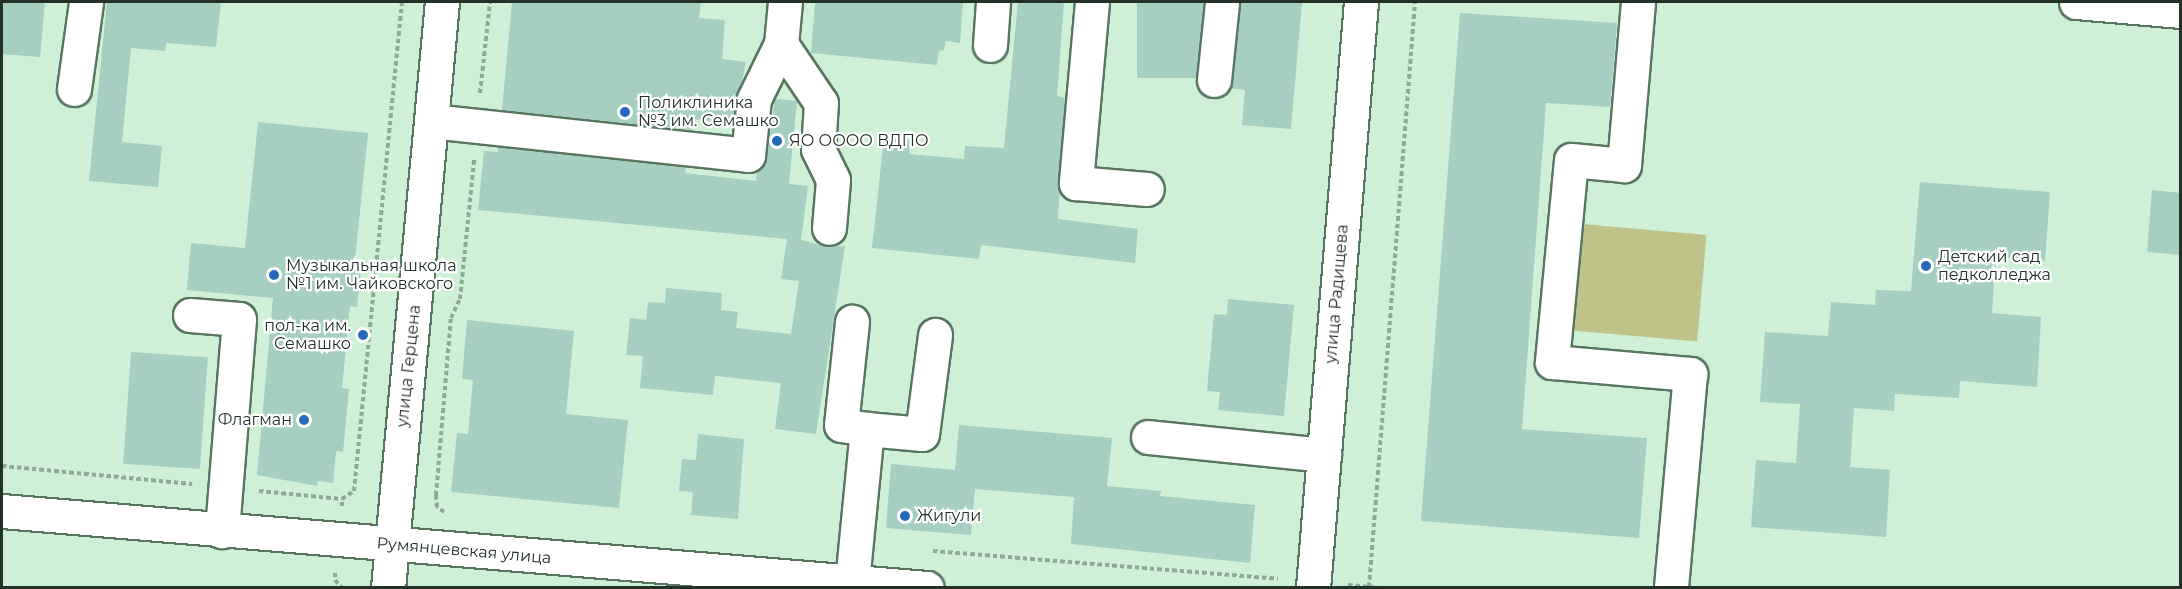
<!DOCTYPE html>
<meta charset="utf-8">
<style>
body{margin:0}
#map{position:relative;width:2182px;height:589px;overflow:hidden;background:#cef0d7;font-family:Montserrat,sans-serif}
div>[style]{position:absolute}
.green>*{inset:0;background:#bec388;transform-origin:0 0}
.building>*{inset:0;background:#a4cfc1;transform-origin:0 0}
.path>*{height:4px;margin-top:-2px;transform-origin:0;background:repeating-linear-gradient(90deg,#8ea995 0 4.5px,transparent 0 7.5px)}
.roads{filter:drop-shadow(2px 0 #57755f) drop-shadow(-2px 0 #57755f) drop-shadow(0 2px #57755f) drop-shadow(0 -2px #57755f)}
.minor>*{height:33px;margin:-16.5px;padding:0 16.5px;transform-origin:16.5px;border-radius:16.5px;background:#fff}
.major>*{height:33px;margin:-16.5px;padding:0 16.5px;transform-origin:16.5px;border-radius:16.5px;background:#fff}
.dots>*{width:16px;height:16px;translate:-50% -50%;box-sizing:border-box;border:3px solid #fff;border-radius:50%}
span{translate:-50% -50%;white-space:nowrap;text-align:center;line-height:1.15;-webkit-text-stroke:4.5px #fff;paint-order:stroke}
.poi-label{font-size:16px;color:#243127}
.left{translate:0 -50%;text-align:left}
.right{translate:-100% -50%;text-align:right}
.street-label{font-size:16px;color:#243127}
.frame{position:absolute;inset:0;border:3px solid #243127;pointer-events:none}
</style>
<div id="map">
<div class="green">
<i style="left:1582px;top:224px;width:125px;height:107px;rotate:5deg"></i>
</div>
<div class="building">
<i style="clip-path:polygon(2px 2px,45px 2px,40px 57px,2px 54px)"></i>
<i style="clip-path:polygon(107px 2px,221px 2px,216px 47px,166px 43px,165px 51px,131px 48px,122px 142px,162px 146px,158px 187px,89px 181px)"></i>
<i style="clip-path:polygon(512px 2px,701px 2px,699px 18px,725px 20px,722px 59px,746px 62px,733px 123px,692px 119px,691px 130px,502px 110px)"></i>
<i style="clip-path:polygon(815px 2px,963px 2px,960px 43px,946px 41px,944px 50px,939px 51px,937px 65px,811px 53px)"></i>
<i style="clip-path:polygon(1018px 2px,1064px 2px,1057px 96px,1065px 98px,1058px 219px,1138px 229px,1135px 263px,981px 245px,979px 259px,872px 248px,884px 137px,910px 140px,909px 154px,964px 159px,965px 146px,1004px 148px)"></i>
<i style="left:1137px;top:2px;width:66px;height:76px"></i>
<i style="clip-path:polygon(1240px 2px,1302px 2px,1291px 129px,1242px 125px,1245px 90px,1230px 88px)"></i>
<i style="clip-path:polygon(1460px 13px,1617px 23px,1610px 107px,1546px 103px,1522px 429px,1647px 438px,1639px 538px,1421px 521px)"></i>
<i style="clip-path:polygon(775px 99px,797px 101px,789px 184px,808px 186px,801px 240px,827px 247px,845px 246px,816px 434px,775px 429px,781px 383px,715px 376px,713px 395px,640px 388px,643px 356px,626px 355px,630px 318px,646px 320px,648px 302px,665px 303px,666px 288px,722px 293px,721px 310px,738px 312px,736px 328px,791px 334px,799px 281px,781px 279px,787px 239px,478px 210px,484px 151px,498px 152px,498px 147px,686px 167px,685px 173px,756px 181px,757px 171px,767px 157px)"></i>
<i style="clip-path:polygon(258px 122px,368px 133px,355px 260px,362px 260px,357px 307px,350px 306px,342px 388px,349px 389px,343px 452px,336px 451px,333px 483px,318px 481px,317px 486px,257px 475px,273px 298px,187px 290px,191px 243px,245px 248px)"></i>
<i style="clip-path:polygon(1920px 182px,2050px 192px,2045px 261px,1996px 257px,1992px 313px,2041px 317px,2037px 387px,1960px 381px,1959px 398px,1895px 394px,1894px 411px,1854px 408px,1850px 467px,1890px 470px,1886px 537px,1751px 527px,1756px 460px,1796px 463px,1800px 404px,1760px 402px,1765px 332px,1828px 336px,1831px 302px,1875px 305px,1876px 290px,1911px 291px)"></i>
<i style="clip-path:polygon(2152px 190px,2181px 193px,2181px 255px,2147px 252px)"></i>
<i style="clip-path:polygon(1228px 299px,1294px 305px,1284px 416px,1218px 410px,1220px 392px,1207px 391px,1214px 314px,1227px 315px)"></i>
<i style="clip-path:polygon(467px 320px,574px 331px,566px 414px,628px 420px,619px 508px,451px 492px,457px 433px,468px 434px,473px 380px,462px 379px)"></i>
<i style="left:131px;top:352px;width:77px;height:112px;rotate:4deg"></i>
<i style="clip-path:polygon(959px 425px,1112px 438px,1107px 486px,1161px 491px,1160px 496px,1255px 505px,1250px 563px,1071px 544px,1074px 497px,975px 489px,971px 535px,886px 528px,891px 464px,955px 470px)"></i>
<i style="clip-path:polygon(698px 434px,744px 439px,738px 519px,691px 515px,693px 492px,679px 491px,682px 459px,696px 460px)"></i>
</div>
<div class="path">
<i style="left:480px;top:93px;width:92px;rotate:-83.7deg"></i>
<i style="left:2px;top:466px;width:191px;rotate:5.4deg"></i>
<i style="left:259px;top:491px;width:83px;rotate:5.5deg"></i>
<i style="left:342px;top:506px;width:7px;rotate:-90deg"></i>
<i style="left:342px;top:499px;width:14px;rotate:-34deg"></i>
<i style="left:354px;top:491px;width:491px;rotate:-84.4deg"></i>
<i style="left:444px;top:512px;width:9px;rotate:-144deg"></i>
<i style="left:437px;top:507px;width:12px;rotate:-95deg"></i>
<i style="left:436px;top:495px;width:178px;rotate:-85.2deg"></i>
<i style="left:451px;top:318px;width:21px;rotate:-65deg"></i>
<i style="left:460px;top:299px;width:140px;rotate:-84.2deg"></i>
<i style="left:933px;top:551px;width:346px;rotate:4.6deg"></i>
<i style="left:335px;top:573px;width:7px;rotate:90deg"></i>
<i style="left:335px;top:580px;width:11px;rotate:49deg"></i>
<i style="left:1348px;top:585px;width:32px;rotate:5deg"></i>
<i style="left:1369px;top:587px;width:587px;rotate:-85.5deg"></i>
</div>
<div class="roads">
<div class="minor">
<i style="left:785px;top:2px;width:42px;rotate:95.4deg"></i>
<i style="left:781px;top:44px;width:71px;rotate:55.9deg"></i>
<i style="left:821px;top:103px;width:46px;rotate:93.7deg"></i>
<i style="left:818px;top:149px;width:34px;rotate:64deg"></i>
<i style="left:833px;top:180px;width:48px;rotate:94.8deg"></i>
<i style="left:1092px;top:2px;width:182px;rotate:95.1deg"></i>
<i style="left:1076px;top:183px;width:71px;rotate:4.8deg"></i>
<i style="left:1638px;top:2px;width:164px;rotate:94.9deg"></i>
<i style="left:1624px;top:165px;width:53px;rotate:-174.6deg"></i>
<i style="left:1571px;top:160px;width:203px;rotate:95.4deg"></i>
<i style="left:1552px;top:362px;width:139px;rotate:5deg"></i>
<i style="left:1690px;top:374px;width:215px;rotate:95.1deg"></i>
<i style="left:2076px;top:2px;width:104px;rotate:4.9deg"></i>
<i style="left:990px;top:45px;width:43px;rotate:-86deg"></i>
<i style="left:1214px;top:80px;width:78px;rotate:-84.1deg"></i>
<i style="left:74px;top:89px;width:88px;rotate:-82.1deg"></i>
<i style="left:431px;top:121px;width:319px;rotate:6.1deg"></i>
<i style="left:748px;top:155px;width:56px;rotate:-83.9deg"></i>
<i style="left:754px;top:99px;width:61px;rotate:-63.9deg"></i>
<i style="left:190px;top:315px;width:49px;rotate:4.7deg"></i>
<i style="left:239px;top:319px;width:213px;rotate:94.6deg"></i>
<i style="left:867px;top:429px;width:55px;rotate:5.2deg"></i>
<i style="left:922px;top:434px;width:100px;rotate:-82.5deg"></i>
<i style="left:1148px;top:437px;width:177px;rotate:5.8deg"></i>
<i style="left:2px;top:511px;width:928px;rotate:4.76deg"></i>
<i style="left:852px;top:582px;width:154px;rotate:-84.4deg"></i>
<i style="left:867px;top:429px;width:26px;rotate:-171deg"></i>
<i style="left:841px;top:425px;width:104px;rotate:-83.9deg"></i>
<i style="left:1313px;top:588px;width:588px;rotate:-85.32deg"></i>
</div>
<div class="major">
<i style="left:388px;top:588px;width:588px;rotate:-84.74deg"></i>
</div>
</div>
<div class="dots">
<i style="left:625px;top:112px;background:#2669ba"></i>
<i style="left:777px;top:141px;background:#2669ba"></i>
<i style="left:1926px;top:266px;background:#2669ba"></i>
<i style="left:274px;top:275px;background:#2669ba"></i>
<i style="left:363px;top:335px;background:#2669ba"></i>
<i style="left:304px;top:420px;background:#2669ba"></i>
<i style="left:905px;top:516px;background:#2669ba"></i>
</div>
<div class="poi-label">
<span class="left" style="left:638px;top:112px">Поликлиника<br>№3 им. Семашко</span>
<span class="left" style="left:789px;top:141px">ЯО ОООО ВДПО</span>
<span class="left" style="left:1938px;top:266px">Детский сад<br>педколледжа</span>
<span class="left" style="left:286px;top:275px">Музыкальная школа<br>№1 им. Чайковского</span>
<span class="right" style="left:351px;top:335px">пол-ка им.<br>Семашко</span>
<span class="right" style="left:292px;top:420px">Флагман</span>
<span class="left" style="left:917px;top:516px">Жигули</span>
</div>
<div class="street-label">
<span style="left:1337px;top:294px;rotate:-85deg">улица Радищева</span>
<span style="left:409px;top:366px;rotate:-84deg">улица Герцена</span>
<span style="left:464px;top:551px;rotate:5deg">Румянцевская улица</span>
</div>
<div class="frame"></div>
</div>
